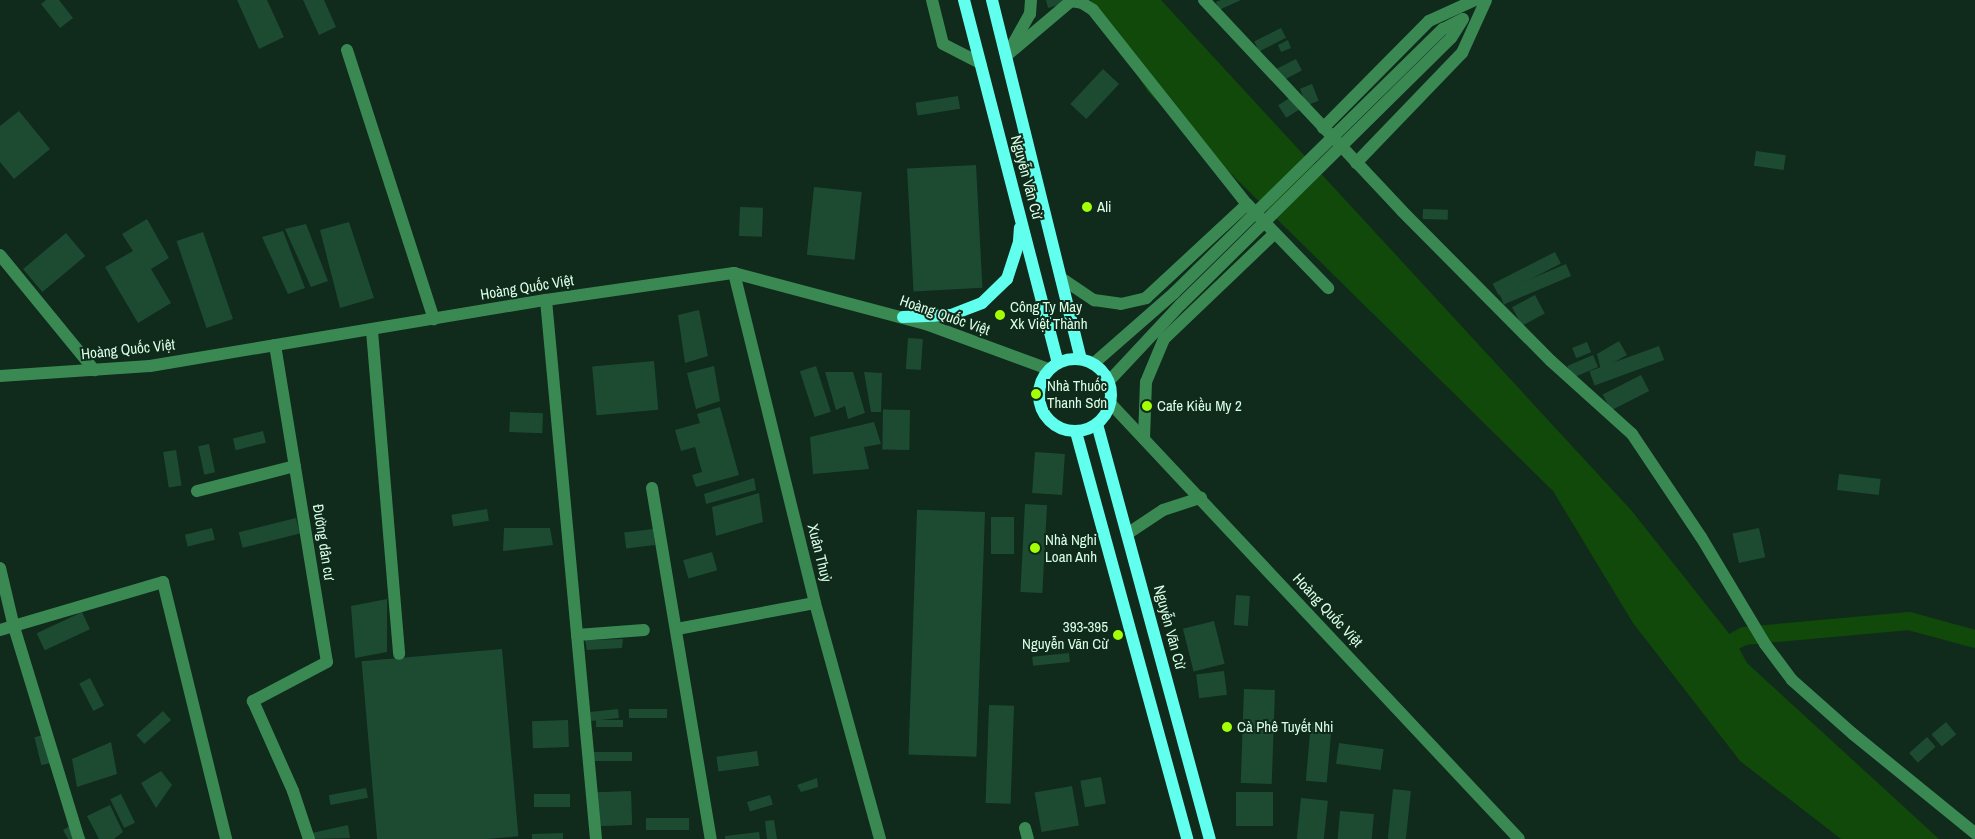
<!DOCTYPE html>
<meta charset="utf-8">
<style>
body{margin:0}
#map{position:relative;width:1975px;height:839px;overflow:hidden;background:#102a1b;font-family:"Archivo Narrow",sans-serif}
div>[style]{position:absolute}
.water>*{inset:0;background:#10490a}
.canal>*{height:18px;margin:-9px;padding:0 9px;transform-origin:9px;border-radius:9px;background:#10490a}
.building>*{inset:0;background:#1c4b32;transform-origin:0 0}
.minor>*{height:12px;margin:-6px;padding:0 6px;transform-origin:6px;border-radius:6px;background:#3a8953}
.major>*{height:12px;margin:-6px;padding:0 6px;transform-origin:6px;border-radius:6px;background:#60ffee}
.major>.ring{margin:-6px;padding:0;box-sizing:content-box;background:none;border:12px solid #60ffee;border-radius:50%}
.minor-bridge>*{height:12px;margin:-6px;padding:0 6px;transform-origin:6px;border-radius:6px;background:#3a8953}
.dots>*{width:14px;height:14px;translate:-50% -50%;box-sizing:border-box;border:2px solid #102a1b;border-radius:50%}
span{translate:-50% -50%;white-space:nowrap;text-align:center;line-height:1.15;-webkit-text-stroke:4px #102a1b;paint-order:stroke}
.street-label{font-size:15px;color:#d9ffe7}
.poi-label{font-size:15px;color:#d9ffe7}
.left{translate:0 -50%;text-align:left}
.right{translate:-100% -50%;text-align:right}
</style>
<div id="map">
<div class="water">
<i style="clip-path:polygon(1090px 0,1161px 0,1631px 510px,1735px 641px,1747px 663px,1939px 839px,1841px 839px,1740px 761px,1633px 623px,1553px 491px,1148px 92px)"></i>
</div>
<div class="canal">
<i style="left:1735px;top:641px;width:10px;rotate:-29deg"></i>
<i style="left:1744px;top:636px;width:166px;rotate:-5.2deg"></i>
<i style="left:1909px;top:621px;width:68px;rotate:15.3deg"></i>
</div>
<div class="building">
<i style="clip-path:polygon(46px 0,59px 0,73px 18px,60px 28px,41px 4px)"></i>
<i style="clip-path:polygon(237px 0,267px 0,284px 37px,259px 49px)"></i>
<i style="clip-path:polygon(303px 0,324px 0,336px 27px,319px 35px)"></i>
<i style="clip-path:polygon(1046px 0,1074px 0,1048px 8px)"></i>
<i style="clip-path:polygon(1221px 0,1241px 0,1219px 10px,1216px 2px)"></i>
<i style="left:1281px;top:28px;width:11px;height:30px;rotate:63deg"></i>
<i style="clip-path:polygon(1288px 40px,1291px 48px,1281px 52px,1278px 45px)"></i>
<i style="left:1296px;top:59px;width:13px;height:26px;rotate:63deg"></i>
<i style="left:1103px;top:69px;width:22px;height:48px;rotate:43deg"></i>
<i style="left:1312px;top:84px;width:18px;height:13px;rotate:68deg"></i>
<i style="left:1296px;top:94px;width:15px;height:21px;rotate:58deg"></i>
<i style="left:958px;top:96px;width:13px;height:43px;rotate:81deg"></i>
<i style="clip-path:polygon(19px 111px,50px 149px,14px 179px,0 162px,0 126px)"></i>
<i style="left:1756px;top:151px;width:30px;height:15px;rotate:8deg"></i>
<i style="left:976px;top:165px;width:123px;height:69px;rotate:87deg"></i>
<i style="left:814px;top:187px;width:48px;height:68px;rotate:6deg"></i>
<i style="left:740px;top:207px;width:23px;height:29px;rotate:2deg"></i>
<i style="left:1423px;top:209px;width:25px;height:10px;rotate:2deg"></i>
<i style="clip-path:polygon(147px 219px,169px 258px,151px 269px,171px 303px,138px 323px,105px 267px,133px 251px,122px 234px)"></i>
<i style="clip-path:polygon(349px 222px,374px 298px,340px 308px,320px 230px)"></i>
<i style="clip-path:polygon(306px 224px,328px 281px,311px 287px,285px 229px)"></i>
<i style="clip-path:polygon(283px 231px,305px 288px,288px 294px,262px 237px)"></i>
<i style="left:203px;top:232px;width:92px;height:28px;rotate:71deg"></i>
<i style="left:66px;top:233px;width:30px;height:56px;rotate:50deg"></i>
<i style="left:1555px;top:252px;width:13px;height:70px;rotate:63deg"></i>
<i style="left:1566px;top:264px;width:13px;height:73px;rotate:67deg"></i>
<i style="left:1535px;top:295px;width:21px;height:26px;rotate:62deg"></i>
<i style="clip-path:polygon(699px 310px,708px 356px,685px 363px,678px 315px)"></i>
<i style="left:908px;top:338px;width:15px;height:31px;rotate:4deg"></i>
<i style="clip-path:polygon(1619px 341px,1627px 355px,1601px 370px,1597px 354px)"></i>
<i style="left:1587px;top:342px;width:11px;height:16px;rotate:68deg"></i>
<i style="left:1659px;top:346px;width:15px;height:74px;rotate:70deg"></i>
<i style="left:1593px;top:355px;width:13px;height:28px;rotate:67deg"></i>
<i style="left:654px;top:361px;width:49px;height:62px;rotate:85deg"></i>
<i style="clip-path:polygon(714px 366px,720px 401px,696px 409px,687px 373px)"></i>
<i style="left:816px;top:366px;width:48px;height:17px;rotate:72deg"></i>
<i style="clip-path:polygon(825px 372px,853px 372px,865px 413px,848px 419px,845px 406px,836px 410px)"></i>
<i style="clip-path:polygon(864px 372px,882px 373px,881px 412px,871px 412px)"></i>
<i style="left:1641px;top:375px;width:18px;height:43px;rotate:63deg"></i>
<i style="clip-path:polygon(720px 407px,739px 475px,696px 487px,692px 475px,702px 472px,695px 447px,681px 451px,675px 430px,700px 423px,697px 414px)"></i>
<i style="left:910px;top:410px;width:40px;height:27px;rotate:91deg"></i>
<i style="left:510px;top:412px;width:33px;height:20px;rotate:2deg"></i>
<i style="clip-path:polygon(874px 422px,881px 444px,864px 447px,869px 469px,813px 474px,810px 437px)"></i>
<i style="left:263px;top:431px;width:12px;height:31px;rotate:76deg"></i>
<i style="left:209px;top:444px;width:29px;height:11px;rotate:78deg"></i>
<i style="left:176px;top:450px;width:36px;height:13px;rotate:81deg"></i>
<i style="left:1035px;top:452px;width:30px;height:41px;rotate:4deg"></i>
<i style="left:1839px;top:474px;width:42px;height:16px;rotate:7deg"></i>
<i style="clip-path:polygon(754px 478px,756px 490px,706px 504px,704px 494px)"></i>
<i style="clip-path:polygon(759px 493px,763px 522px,716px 536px,712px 507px)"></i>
<i style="left:1025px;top:504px;width:22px;height:88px;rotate:3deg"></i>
<i style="left:487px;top:509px;width:12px;height:36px;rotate:81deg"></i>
<i style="left:985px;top:512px;width:245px;height:68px;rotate:92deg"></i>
<i style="left:1014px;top:517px;width:37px;height:23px;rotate:90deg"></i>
<i style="left:296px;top:518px;width:16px;height:59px;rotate:76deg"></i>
<i style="left:212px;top:528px;width:12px;height:28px;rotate:76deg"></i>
<i style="clip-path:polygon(504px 528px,550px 528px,553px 545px,503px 551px)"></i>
<i style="left:1759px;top:528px;width:30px;height:27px;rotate:78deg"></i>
<i style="left:653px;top:529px;width:16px;height:29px;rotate:83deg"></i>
<i style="left:712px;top:552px;width:19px;height:30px;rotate:74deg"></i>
<i style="left:1236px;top:595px;width:14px;height:30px;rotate:4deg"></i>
<i style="clip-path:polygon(387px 599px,387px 652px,355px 658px,351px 606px)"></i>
<i style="left:82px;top:612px;width:19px;height:50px;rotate:65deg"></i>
<i style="left:1214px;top:621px;width:44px;height:32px;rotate:76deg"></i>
<i style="clip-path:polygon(623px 639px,622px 648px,587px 650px,585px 640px)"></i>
<i style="left:502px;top:649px;width:188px;height:141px;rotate:85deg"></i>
<i style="left:1069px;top:653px;width:9px;height:37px;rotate:84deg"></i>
<i style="left:1224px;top:671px;width:24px;height:28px;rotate:83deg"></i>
<i style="left:90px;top:678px;width:31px;height:12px;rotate:63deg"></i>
<i style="left:1244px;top:689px;width:31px;height:94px;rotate:2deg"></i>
<i style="left:989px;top:705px;width:25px;height:98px;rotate:2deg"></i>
<i style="left:618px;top:709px;width:9px;height:28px;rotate:84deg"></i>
<i style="left:667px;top:709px;width:9px;height:38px;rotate:90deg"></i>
<i style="left:163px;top:711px;width:12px;height:36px;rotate:48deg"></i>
<i style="left:568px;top:720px;width:27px;height:36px;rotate:88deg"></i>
<i style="left:623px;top:720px;width:7px;height:27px;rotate:90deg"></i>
<i style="left:1311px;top:722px;width:21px;height:59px;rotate:5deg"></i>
<i style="left:1946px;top:722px;width:16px;height:19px;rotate:50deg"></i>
<i style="left:47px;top:734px;width:29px;height:13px;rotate:76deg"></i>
<i style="left:1927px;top:737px;width:13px;height:24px;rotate:48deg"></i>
<i style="clip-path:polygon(111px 742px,117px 774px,77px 787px,72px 759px)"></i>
<i style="left:1339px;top:743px;width:45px;height:21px;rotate:8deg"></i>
<i style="left:757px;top:751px;width:15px;height:41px;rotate:82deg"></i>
<i style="left:632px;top:752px;width:9px;height:40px;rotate:90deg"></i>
<i style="clip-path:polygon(161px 771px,172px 785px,156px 808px,141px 783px)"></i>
<i style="left:1101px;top:777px;width:27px;height:21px;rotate:80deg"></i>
<i style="clip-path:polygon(817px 778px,818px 787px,801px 792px,797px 785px)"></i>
<i style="left:1072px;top:786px;width:40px;height:38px;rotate:80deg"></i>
<i style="left:366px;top:788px;width:10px;height:38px;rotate:79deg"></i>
<i style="left:1393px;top:789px;width:18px;height:50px;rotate:6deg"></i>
<i style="left:631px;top:791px;width:34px;height:35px;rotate:88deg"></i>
<i style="left:1236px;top:792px;width:37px;height:34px"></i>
<i style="left:121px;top:794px;width:32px;height:12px;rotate:64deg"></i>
<i style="left:570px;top:794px;width:13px;height:36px;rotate:90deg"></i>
<i style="left:770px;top:795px;width:10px;height:24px;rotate:73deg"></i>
<i style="left:1301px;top:798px;width:27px;height:41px;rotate:6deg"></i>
<i style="clip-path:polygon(110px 805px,123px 832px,114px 839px,99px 839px,87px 816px)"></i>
<i style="left:1340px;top:811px;width:34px;height:28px;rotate:5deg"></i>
<i style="left:689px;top:818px;width:12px;height:43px;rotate:90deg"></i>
<i style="clip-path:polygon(774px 820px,777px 839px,767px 839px,765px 821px)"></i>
<i style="clip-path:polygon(77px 822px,86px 839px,68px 839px,63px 830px)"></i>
<i style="clip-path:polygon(348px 825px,350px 838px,313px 839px,312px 833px)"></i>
<i style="clip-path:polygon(759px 832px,760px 839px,725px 839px,725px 836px)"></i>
<i style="clip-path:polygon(563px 833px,563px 839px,532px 839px,532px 834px)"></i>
</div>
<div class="minor">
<i style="left:932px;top:0;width:45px;rotate:76deg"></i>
<i style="left:943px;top:44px;width:42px;rotate:27.2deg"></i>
<i style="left:1204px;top:0;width:289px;rotate:46.8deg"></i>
<i style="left:1402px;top:211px;width:211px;rotate:45.2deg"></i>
<i style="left:1551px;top:361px;width:109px;rotate:42deg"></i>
<i style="left:1632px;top:434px;width:124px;rotate:56.2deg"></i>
<i style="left:1701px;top:537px;width:125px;rotate:59.1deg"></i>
<i style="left:1765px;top:644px;width:45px;rotate:53.1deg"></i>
<i style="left:1792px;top:680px;width:81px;rotate:41.5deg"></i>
<i style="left:1853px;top:734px;width:157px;rotate:39.1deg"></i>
<i style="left:1012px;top:46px;width:37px;rotate:-61deg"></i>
<i style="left:1030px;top:14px;width:14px;rotate:-86deg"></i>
<i style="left:347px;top:50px;width:283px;rotate:72.1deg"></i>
<i style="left:1006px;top:56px;width:85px;rotate:-40.2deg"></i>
<i style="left:1071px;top:1px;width:11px;rotate:10deg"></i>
<i style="left:1082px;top:3px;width:13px;rotate:32deg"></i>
<i style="left:1093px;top:10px;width:248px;rotate:51.6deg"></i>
<i style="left:1247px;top:204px;width:117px;rotate:46deg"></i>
<i style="left:1323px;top:128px;width:151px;rotate:-45.3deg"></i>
<i style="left:1429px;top:21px;width:51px;rotate:-24.5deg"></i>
<i style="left:1356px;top:163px;width:153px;rotate:-46.1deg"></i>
<i style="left:1462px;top:53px;width:58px;rotate:-65.6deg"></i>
<i style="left:0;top:255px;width:149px;rotate:50.7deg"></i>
<i style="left:734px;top:273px;width:340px;rotate:76.2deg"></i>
<i style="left:815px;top:603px;width:245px;rotate:74.6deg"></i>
<i style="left:1061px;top:278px;width:40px;rotate:34deg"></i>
<i style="left:1094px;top:300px;width:27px;rotate:8deg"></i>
<i style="left:1121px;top:304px;width:26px;rotate:-13deg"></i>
<i style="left:1146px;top:298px;width:138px;rotate:-42.9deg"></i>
<i style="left:546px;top:300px;width:541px;rotate:84.7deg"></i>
<i style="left:372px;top:331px;width:324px;rotate:85.2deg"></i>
<i style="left:275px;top:345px;width:321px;rotate:80.7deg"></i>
<i style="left:327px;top:662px;width:84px;rotate:152.2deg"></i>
<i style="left:253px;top:701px;width:98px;rotate:66deg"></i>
<i style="left:293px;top:791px;width:51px;rotate:71.6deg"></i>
<i style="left:1093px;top:364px;width:108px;rotate:-41.2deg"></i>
<i style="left:0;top:376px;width:150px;rotate:-3.8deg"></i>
<i style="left:150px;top:366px;width:401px;rotate:-9.5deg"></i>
<i style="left:546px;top:300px;width:190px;rotate:-8.2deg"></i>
<i style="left:734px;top:273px;width:199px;rotate:14.9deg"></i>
<i style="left:926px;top:324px;width:130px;rotate:20.2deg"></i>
<i style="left:1109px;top:381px;width:105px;rotate:-46.9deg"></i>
<i style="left:1111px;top:404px;width:596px;rotate:46.83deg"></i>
<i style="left:1144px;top:439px;width:57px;rotate:-88deg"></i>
<i style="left:1146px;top:382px;width:47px;rotate:-67.3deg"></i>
<i style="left:1164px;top:339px;width:153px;rotate:-43.7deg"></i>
<i style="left:652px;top:488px;width:356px;rotate:80.5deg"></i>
<i style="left:197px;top:491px;width:101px;rotate:-14.3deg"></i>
<i style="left:1127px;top:534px;width:43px;rotate:-33.7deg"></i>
<i style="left:1163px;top:510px;width:40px;rotate:-18deg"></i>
<i style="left:0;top:568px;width:61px;rotate:76.7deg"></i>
<i style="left:14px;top:627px;width:222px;rotate:73deg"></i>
<i style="left:677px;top:629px;width:140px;rotate:-10.7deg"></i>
<i style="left:0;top:630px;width:170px;rotate:-16.4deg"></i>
<i style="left:163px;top:582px;width:265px;rotate:76.2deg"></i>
<i style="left:577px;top:635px;width:67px;rotate:-4.3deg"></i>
<i style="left:1025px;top:828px;width:11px;rotate:75deg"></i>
</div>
<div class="major">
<i style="left:964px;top:0;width:375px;rotate:75.5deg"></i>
<i style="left:992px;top:0;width:370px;rotate:76.1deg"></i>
<i style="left:903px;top:317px;width:48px;rotate:-2.4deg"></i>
<i style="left:951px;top:315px;width:33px;rotate:-21deg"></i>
<i style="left:982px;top:303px;width:35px;rotate:-44deg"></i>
<i style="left:1007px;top:279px;width:40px;rotate:-72deg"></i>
<i style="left:1019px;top:241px;width:13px;rotate:-86deg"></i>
<i class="ring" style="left:1039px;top:359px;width:60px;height:60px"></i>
<i style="left:1097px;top:424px;width:430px;rotate:74.8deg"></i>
<i style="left:1076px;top:432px;width:422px;rotate:74.7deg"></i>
</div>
<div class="minor-bridge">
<i style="left:1174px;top:293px;width:377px;rotate:-44.5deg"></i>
<i style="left:1443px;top:29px;width:22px;rotate:-27deg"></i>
<i style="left:1463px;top:19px;width:22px;rotate:122deg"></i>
<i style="left:1451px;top:38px;width:379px;rotate:135.4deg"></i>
</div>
<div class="dots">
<i style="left:1087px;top:207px;background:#a3ff05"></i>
<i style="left:1000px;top:315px;background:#a3ff05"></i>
<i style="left:1036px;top:394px;background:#a3ff05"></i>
<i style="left:1147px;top:406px;background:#a3ff05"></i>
<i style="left:1035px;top:548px;background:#a3ff05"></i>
<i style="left:1118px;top:635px;background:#a3ff05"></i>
<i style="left:1227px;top:727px;background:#a3ff05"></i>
</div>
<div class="street-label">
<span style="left:1027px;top:177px;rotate:75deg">Nguyễn Văn Cừ</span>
<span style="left:527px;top:287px;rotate:-9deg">Hoàng Quốc Việt</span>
<span style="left:945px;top:315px;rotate:19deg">Hoàng Quốc Việt</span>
<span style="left:128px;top:349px;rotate:-6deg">Hoàng Quốc Việt</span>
<span style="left:324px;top:542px;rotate:81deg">Đường dân cư</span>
<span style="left:820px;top:553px;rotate:76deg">Xuân Thuỷ</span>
<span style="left:1328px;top:610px;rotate:47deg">Hoàng Quốc Việt</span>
<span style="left:1170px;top:627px;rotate:75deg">Nguyễn Văn Cừ</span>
</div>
<div class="poi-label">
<span class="left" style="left:1097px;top:207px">Ali</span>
<span class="left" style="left:1010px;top:315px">Công Ty May<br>Xk Việt Thành</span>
<span class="left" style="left:1047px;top:394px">Nhà Thuốc<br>Thanh Sơn</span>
<span class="left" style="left:1157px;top:406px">Cafe Kiều My 2</span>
<span class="left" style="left:1045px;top:548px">Nhà Nghỉ<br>Loan Anh</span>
<span class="right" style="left:1108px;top:635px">393-395<br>Nguyễn Văn Cừ</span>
<span class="left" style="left:1237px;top:727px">Cà Phê Tuyết Nhi</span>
</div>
</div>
